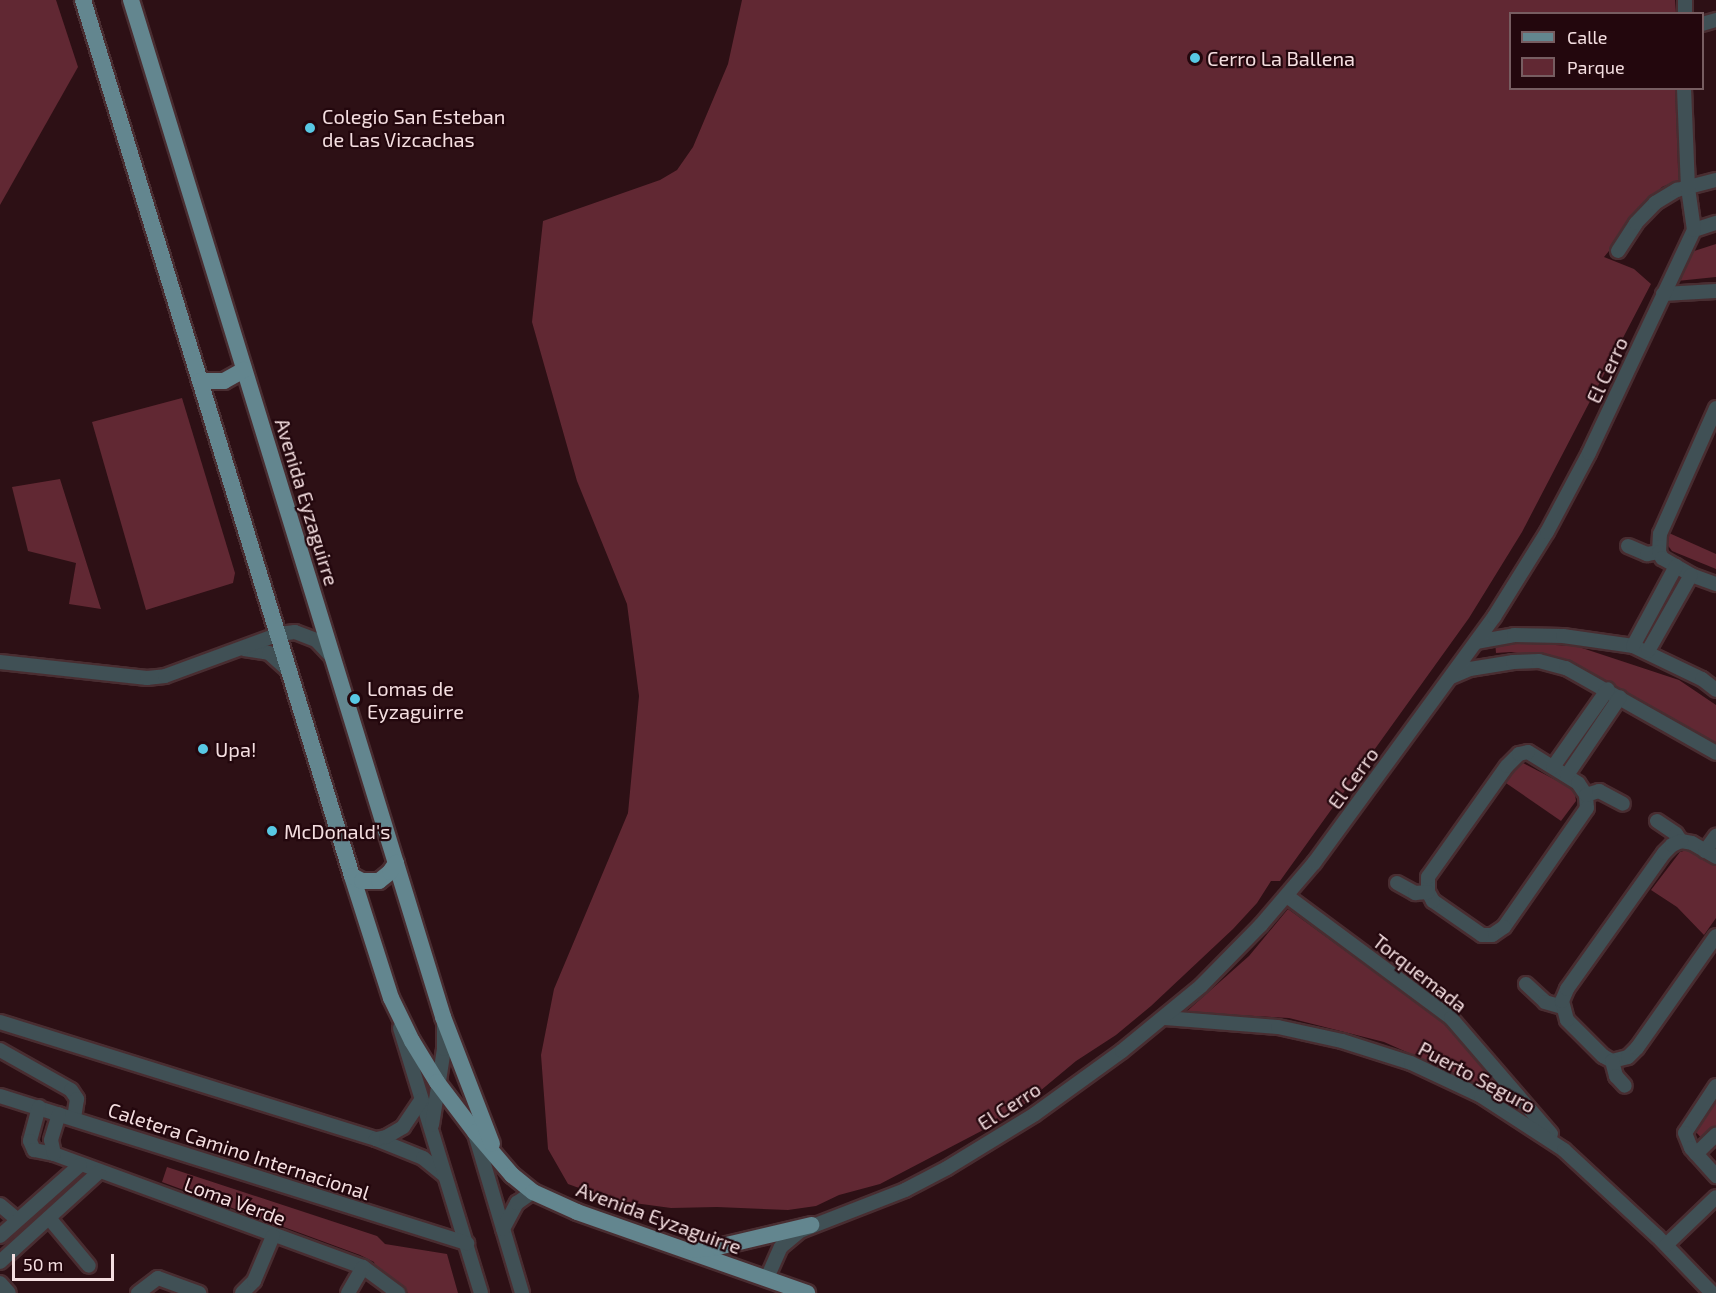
<!DOCTYPE html>
<style>
body{margin:0}
#map{position:relative;width:1716px;height:1293px;overflow:hidden;background:#2d1015;font-family:"Exo 2",sans-serif}
div>[style]{position:absolute}
.green>*{inset:0;background:#612833}
.roads{filter:drop-shadow(2px 0 #492d31) drop-shadow(-2px 0 #492d31) drop-shadow(0 2px #492d31) drop-shadow(0 -2px #492d31)}
.minor>*{height:14px;margin:-7px;padding:0 7px;transform-origin:7px;border-radius:7px;background:#405055}
.major>*{height:16px;margin:-8px;padding:0 8px;transform-origin:8px;border-radius:8px;background:#63868f}
.dots>*{width:16px;height:16px;translate:-50% -50%;box-sizing:border-box;border:3px solid #23070d;border-radius:50%}
span{translate:-50% -50%;white-space:nowrap;text-align:center;line-height:1.15;-webkit-text-stroke:4.5px #23070d;paint-order:stroke}
.poi-label{font-size:20px;color:#f4dee0}
.left{translate:0 -50%;text-align:left}
.street-label{font-size:20px;color:#f4dee0}
.legend{position:absolute;left:1509px;top:12px;width:195px;height:78px;box-sizing:border-box;background:#23070d;border:2px solid #775d61;margin:0;padding:8px 10px;list-style:none;font-size:18px;color:#f4dee0}
.legend li{display:flex;align-items:center;gap:12px;height:30px}
.legend b{width:30px;border:2px solid #775d61}
.scale{position:absolute;left:12px;top:1254px;width:102px;height:27px;box-sizing:border-box;border:3px solid #f4dee0;border-top:0;padding-left:8px;font-size:18px;line-height:21px;white-space:nowrap;color:#f4dee0;-webkit-text-stroke:4px #23070d;paint-order:stroke}
</style>
<div id="map">
<div class="green">
<i style="clip-path:polygon(0 0,56px 0,78px 67px,0 205px)"></i>
<i style="clip-path:polygon(742px 0,1675px 0,1676px 13px,1510px 14px,1510px 88px,1677px 89px,1678px 170px,1681px 179px,1662px 187px,1604px 257px,1634px 269px,1651px 284px,1522px 532px,1469px 618px,1280px 881px,1271px 881px,1257px 903px,1233px 929px,1151px 1006px,1116px 1035px,1076px 1061px,1010px 1116px,880px 1184px,839px 1195px,816px 1206px,788px 1210px,717px 1207px,671px 1208px,612px 1200px,568px 1184px,548px 1149px,541px 1055px,554px 989px,628px 813px,639px 696px,627px 604px,577px 481px,532px 322px,543px 221px,660px 180px,677px 170px,693px 147px,728px 64px)"></i>
<i style="clip-path:polygon(1716px 244px,1716px 277px,1677px 281px,1691px 252px)"></i>
<i style="clip-path:polygon(182px 398px,235px 573px,233px 583px,146px 610px,92px 422px)"></i>
<i style="clip-path:polygon(60px 479px,101px 609px,69px 604px,76px 563px,28px 551px,12px 487px)"></i>
<i style="clip-path:polygon(1669px 533px,1716px 554px,1716px 569px,1672px 551px,1666px 543px)"></i>
<i style="clip-path:polygon(1495px 642px,1576px 646px,1679px 680px,1716px 705px,1716px 746px,1569px 661px,1511px 652px,1496px 653px)"></i>
<i style="clip-path:polygon(1523px 763px,1569px 787px,1575px 794px,1576px 801px,1561px 821px,1503px 781px,1517px 764px)"></i>
<i style="clip-path:polygon(1687px 850px,1716px 864px,1716px 918px,1704px 935px,1677px 907px,1651px 890px,1680px 852px)"></i>
<i style="clip-path:polygon(1288px 909px,1447px 1025px,1536px 1116px,1463px 1077px,1384px 1042px,1289px 1018px,1186px 1012px,1249px 956px)"></i>
<i style="clip-path:polygon(1716px 1102px,1716px 1128px,1703px 1140px,1695px 1131px)"></i>
<i style="clip-path:polygon(167px 1167px,377px 1236px,385px 1244px,447px 1254px,458px 1293px,408px 1293px,375px 1266px,374px 1262px,360px 1255px,162px 1182px)"></i>
</div>
<div class="roads">
<div class="minor">
<i style="left:1685px;top:0;width:14px;rotate:90deg"></i>
<i style="left:1702px;top:24px;width:15px;rotate:-16deg"></i>
<i style="left:1694px;top:230px;width:23px;rotate:-18deg"></i>
<i style="left:1618px;top:251px;width:33px;rotate:-57deg"></i>
<i style="left:1636px;top:223px;width:28px;rotate:-46deg"></i>
<i style="left:1655px;top:203px;width:26px;rotate:-31deg"></i>
<i style="left:1677px;top:190px;width:40px;rotate:-14.4deg"></i>
<i style="left:1663px;top:294px;width:53px;rotate:-3.2deg"></i>
<i style="left:1628px;top:546px;width:21px;rotate:23deg"></i>
<i style="left:1647px;top:554px;width:12px;rotate:-9deg"></i>
<i style="left:1659px;top:552px;width:18px;rotate:-87deg"></i>
<i style="left:1660px;top:534px;width:138px;rotate:-66deg"></i>
<i style="left:1659px;top:552px;width:7px;rotate:63deg"></i>
<i style="left:1662px;top:558px;width:34px;rotate:30deg"></i>
<i style="left:1691px;top:575px;width:27px;rotate:20deg"></i>
<i style="left:1476px;top:642px;width:39px;rotate:-10deg"></i>
<i style="left:1514px;top:635px;width:49px;rotate:1.2deg"></i>
<i style="left:1563px;top:636px;width:71px;rotate:8.1deg"></i>
<i style="left:1633px;top:646px;width:76px;rotate:25.6deg"></i>
<i style="left:1702px;top:679px;width:18px;rotate:38deg"></i>
<i style="left:1633px;top:646px;width:91px;rotate:-61.7deg"></i>
<i style="left:244px;top:649px;width:25px;rotate:9deg"></i>
<i style="left:269px;top:653px;width:27px;rotate:42deg"></i>
<i style="left:1648px;top:651px;width:87px;rotate:-60.5deg"></i>
<i style="left:0;top:662px;width:148px;rotate:6.2deg"></i>
<i style="left:147px;top:678px;width:18px;rotate:-6deg"></i>
<i style="left:165px;top:676px;width:121px;rotate:-20.2deg"></i>
<i style="left:279px;top:634px;width:16px;rotate:-7deg"></i>
<i style="left:295px;top:632px;width:22px;rotate:21deg"></i>
<i style="left:316px;top:640px;width:22px;rotate:47deg"></i>
<i style="left:1451px;top:677px;width:21px;rotate:-23deg"></i>
<i style="left:1470px;top:669px;width:44px;rotate:-9.2deg"></i>
<i style="left:1513px;top:662px;width:26px;rotate:-2deg"></i>
<i style="left:1539px;top:661px;width:28px;rotate:15deg"></i>
<i style="left:1566px;top:668px;width:172px;rotate:29.5deg"></i>
<i style="left:1528px;top:752px;width:59px;rotate:31.8deg"></i>
<i style="left:1578px;top:783px;width:14px;rotate:56deg"></i>
<i style="left:1586px;top:795px;width:13px;rotate:86deg"></i>
<i style="left:1587px;top:808px;width:145px;rotate:124.9deg"></i>
<i style="left:1504px;top:927px;width:14px;rotate:146deg"></i>
<i style="left:1492px;top:935px;width:10px;rotate:180deg"></i>
<i style="left:1482px;top:935px;width:60px;rotate:-145.2deg"></i>
<i style="left:1433px;top:901px;width:10px;rotate:-119deg"></i>
<i style="left:1428px;top:892px;width:15px;rotate:-90deg"></i>
<i style="left:1428px;top:877px;width:136px;rotate:-54.6deg"></i>
<i style="left:1507px;top:766px;width:17px;rotate:-45deg"></i>
<i style="left:1519px;top:754px;width:9px;rotate:-13deg"></i>
<i style="left:1553px;top:767px;width:95px;rotate:-54.8deg"></i>
<i style="left:1567px;top:775px;width:94px;rotate:-55.8deg"></i>
<i style="left:1586px;top:795px;width:14px;rotate:-17deg"></i>
<i style="left:1599px;top:791px;width:27px;rotate:28deg"></i>
<i style="left:1657px;top:821px;width:23px;rotate:34deg"></i>
<i style="left:1676px;top:834px;width:9px;rotate:54deg"></i>
<i style="left:1681px;top:841px;width:11px;rotate:10deg"></i>
<i style="left:1692px;top:843px;width:28px;rotate:30deg"></i>
<i style="left:1705px;top:851px;width:19px;rotate:-54deg"></i>
<i style="left:1397px;top:883px;width:21px;rotate:29deg"></i>
<i style="left:1415px;top:893px;width:13px;rotate:-4deg"></i>
<i style="left:1287px;top:896px;width:204px;rotate:36.6deg"></i>
<i style="left:1451px;top:1018px;width:153px;rotate:49.2deg"></i>
<i style="left:1526px;top:984px;width:26px;rotate:43deg"></i>
<i style="left:1545px;top:1002px;width:18px;rotate:16deg"></i>
<i style="left:1165px;top:1018px;width:113px;rotate:4.6deg"></i>
<i style="left:1278px;top:1027px;width:66px;rotate:12.3deg"></i>
<i style="left:1342px;top:1041px;width:72px;rotate:17.7deg"></i>
<i style="left:1411px;top:1063px;width:77px;rotate:25.2deg"></i>
<i style="left:1481px;top:1096px;width:99px;rotate:33deg"></i>
<i style="left:1564px;top:1150px;width:127px;rotate:42.8deg"></i>
<i style="left:1657px;top:1236px;width:79px;rotate:46deg"></i>
<i style="left:0;top:1022px;width:394px;rotate:17.3deg"></i>
<i style="left:376px;top:1139px;width:51px;rotate:22deg"></i>
<i style="left:423px;top:1158px;width:27px;rotate:39deg"></i>
<i style="left:400px;top:1028px;width:277px;rotate:73deg"></i>
<i style="left:0;top:1050px;width:81px;rotate:29.4deg"></i>
<i style="left:71px;top:1090px;width:11px;rotate:56deg"></i>
<i style="left:77px;top:1099px;width:19px;rotate:99deg"></i>
<i style="left:1612px;top:1061px;width:10px;rotate:-151deg"></i>
<i style="left:1603px;top:1056px;width:51px;rotate:-135deg"></i>
<i style="left:1567px;top:1020px;width:20px;rotate:-105deg"></i>
<i style="left:1562px;top:1001px;width:13px;rotate:-67deg"></i>
<i style="left:1567px;top:989px;width:167px;rotate:-54.5deg"></i>
<i style="left:1664px;top:853px;width:11px;rotate:-45deg"></i>
<i style="left:1672px;top:845px;width:10px;rotate:-24deg"></i>
<i style="left:1612px;top:1061px;width:16px;rotate:-14deg"></i>
<i style="left:1628px;top:1057px;width:13px;rotate:-45deg"></i>
<i style="left:1637px;top:1048px;width:137px;rotate:-54.8deg"></i>
<i style="left:1612px;top:1061px;width:16px;rotate:75deg"></i>
<i style="left:1616px;top:1076px;width:13px;rotate:48deg"></i>
<i style="left:1716px;top:1086px;width:56px;rotate:123.4deg"></i>
<i style="left:1685px;top:1133px;width:16px;rotate:68deg"></i>
<i style="left:1691px;top:1148px;width:38px;rotate:48deg"></i>
<i style="left:0;top:1096px;width:490px;rotate:17.5deg"></i>
<i style="left:39px;top:1107px;width:35px;rotate:105deg"></i>
<i style="left:30px;top:1141px;width:10px;rotate:66deg"></i>
<i style="left:34px;top:1150px;width:20px;rotate:11deg"></i>
<i style="left:54px;top:1154px;width:329px;rotate:20.1deg"></i>
<i style="left:363px;top:1267px;width:44px;rotate:36.6deg"></i>
<i style="left:432px;top:1125px;width:77px;rotate:-81deg"></i>
<i style="left:444px;top:1049px;width:24px;rotate:-90deg"></i>
<i style="left:475px;top:1134px;width:166px;rotate:73.5deg"></i>
<i style="left:376px;top:1139px;width:10px;rotate:-11deg"></i>
<i style="left:386px;top:1137px;width:20px;rotate:-30deg"></i>
<i style="left:403px;top:1127px;width:32px;rotate:-56deg"></i>
<i style="left:54px;top:1154px;width:14px;rotate:-102deg"></i>
<i style="left:51px;top:1140px;width:27px;rotate:-73deg"></i>
<i style="left:1696px;top:1154px;width:28px;rotate:-44deg"></i>
<i style="left:0;top:1205px;width:23px;rotate:40deg"></i>
<i style="left:49px;top:1218px;width:62px;rotate:50.2deg"></i>
<i style="left:503px;top:1229px;width:30px;rotate:-62deg"></i>
<i style="left:517px;top:1203px;width:19px;rotate:-35deg"></i>
<i style="left:0;top:1236px;width:107px;rotate:-41.6deg"></i>
<i style="left:1666px;top:1245px;width:69px;rotate:-43.8deg"></i>
<i style="left:0;top:1262px;width:134px;rotate:-42.3deg"></i>
<i style="left:767px;top:1278px;width:34px;rotate:-66deg"></i>
<i style="left:781px;top:1247px;width:25px;rotate:-40deg"></i>
<i style="left:800px;top:1231px;width:113px;rotate:-21.3deg"></i>
<i style="left:905px;top:1190px;width:47px;rotate:-27.6deg"></i>
<i style="left:947px;top:1168px;width:103px;rotate:-31.5deg"></i>
<i style="left:1035px;top:1114px;width:107px;rotate:-35.9deg"></i>
<i style="left:1122px;top:1051px;width:102px;rotate:-39.4deg"></i>
<i style="left:1201px;top:986px;width:86px;rotate:-45.5deg"></i>
<i style="left:1261px;top:925px;width:82px;rotate:-49.5deg"></i>
<i style="left:1314px;top:863px;width:305px;rotate:-53.8deg"></i>
<i style="left:1494px;top:617px;width:100px;rotate:-58.1deg"></i>
<i style="left:1547px;top:532px;width:89px;rotate:-62deg"></i>
<i style="left:1589px;top:453px;width:246px;rotate:-64.8deg"></i>
<i style="left:1694px;top:230px;width:42px;rotate:-98.1deg"></i>
<i style="left:1688px;top:188px;width:100px;rotate:-92.3deg"></i>
<i style="left:0;top:1283px;width:13px;rotate:48deg"></i>
<i style="left:138px;top:1293px;width:25px;rotate:-37deg"></i>
<i style="left:158px;top:1278px;width:44px;rotate:20.1deg"></i>
<i style="left:242px;top:1293px;width:17px;rotate:-45deg"></i>
<i style="left:254px;top:1281px;width:49px;rotate:-67.1deg"></i>
<i style="left:348px;top:1293px;width:30px;rotate:-60deg"></i>
</div>
<div class="major">
<i style="left:83px;top:0;width:916px;rotate:72.93deg"></i>
<i style="left:352px;top:876px;width:128px;rotate:72.3deg"></i>
<i style="left:391px;top:998px;width:48px;rotate:64deg"></i>
<i style="left:412px;top:1041px;width:48px;rotate:58.6deg"></i>
<i style="left:437px;top:1082px;width:63px;rotate:52.8deg"></i>
<i style="left:475px;top:1132px;width:57px;rotate:49.3deg"></i>
<i style="left:512px;top:1175px;width:27px;rotate:39deg"></i>
<i style="left:533px;top:1192px;width:48px;rotate:24.4deg"></i>
<i style="left:577px;top:1212px;width:244px;rotate:19.4deg"></i>
<i style="left:131px;top:0;width:1064px;rotate:72.94deg"></i>
<i style="left:443px;top:1017px;width:136px;rotate:68.9deg"></i>
<i style="left:200px;top:381px;width:24px"></i>
<i style="left:224px;top:381px;width:23px;rotate:-29deg"></i>
<i style="left:352px;top:876px;width:11px;rotate:27deg"></i>
<i style="left:362px;top:881px;width:17px"></i>
<i style="left:379px;top:881px;width:14px;rotate:-39deg"></i>
<i style="left:390px;top:872px;width:11px;rotate:-56deg"></i>
<i style="left:691px;top:1250px;width:27px;rotate:-6deg"></i>
<i style="left:718px;top:1247px;width:96px;rotate:-13.3deg"></i>
</div>
</div>
<div class="dots">
<i style="left:1195px;top:58px;background:#58c8e4"></i>
<i style="left:310px;top:128px;background:#58c8e4"></i>
<i style="left:355px;top:699px;background:#58c8e4"></i>
<i style="left:203px;top:749px;background:#58c8e4"></i>
<i style="left:272px;top:831px;background:#58c8e4"></i>
</div>
<div class="poi-label">
<span class="left" style="left:1207px;top:58px">Cerro La Ballena</span>
<span class="left" style="left:322px;top:128px">Colegio San Esteban<br>de Las Vizcachas</span>
<span class="left" style="left:367px;top:700px">Lomas de<br>Eyzaguirre</span>
<span class="left" style="left:215px;top:749px">Upa!</span>
<span class="left" style="left:284px;top:831px">McDonald's</span>
</div>
<div class="street-label">
<span style="left:1607px;top:370px;rotate:-65deg">El Cerro</span>
<span style="left:307px;top:502px;rotate:73deg">Avenida Eyzaguirre</span>
<span style="left:1353px;top:778px;rotate:-54deg">El Cerro</span>
<span style="left:1420px;top:973px;rotate:38deg">Torquemada</span>
<span style="left:1477px;top:1077px;rotate:28deg">Puerto Seguro</span>
<span style="left:1009px;top:1106px;rotate:-33deg">El Cerro</span>
<span style="left:239px;top:1151px;rotate:18deg">Caletera Camino Internacional</span>
<span style="left:235px;top:1201px;rotate:20deg">Loma Verde</span>
<span style="left:659px;top:1218px;rotate:20deg">Avenida Eyzaguirre</span>
</div>
<ul class="legend">
<li><b style="height:8px;background:#63868f"></b>Calle</li>
<li><b style="height:16px;background:#612833"></b>Parque</li>
</ul>
<div class="scale">50 m</div>
</div>
